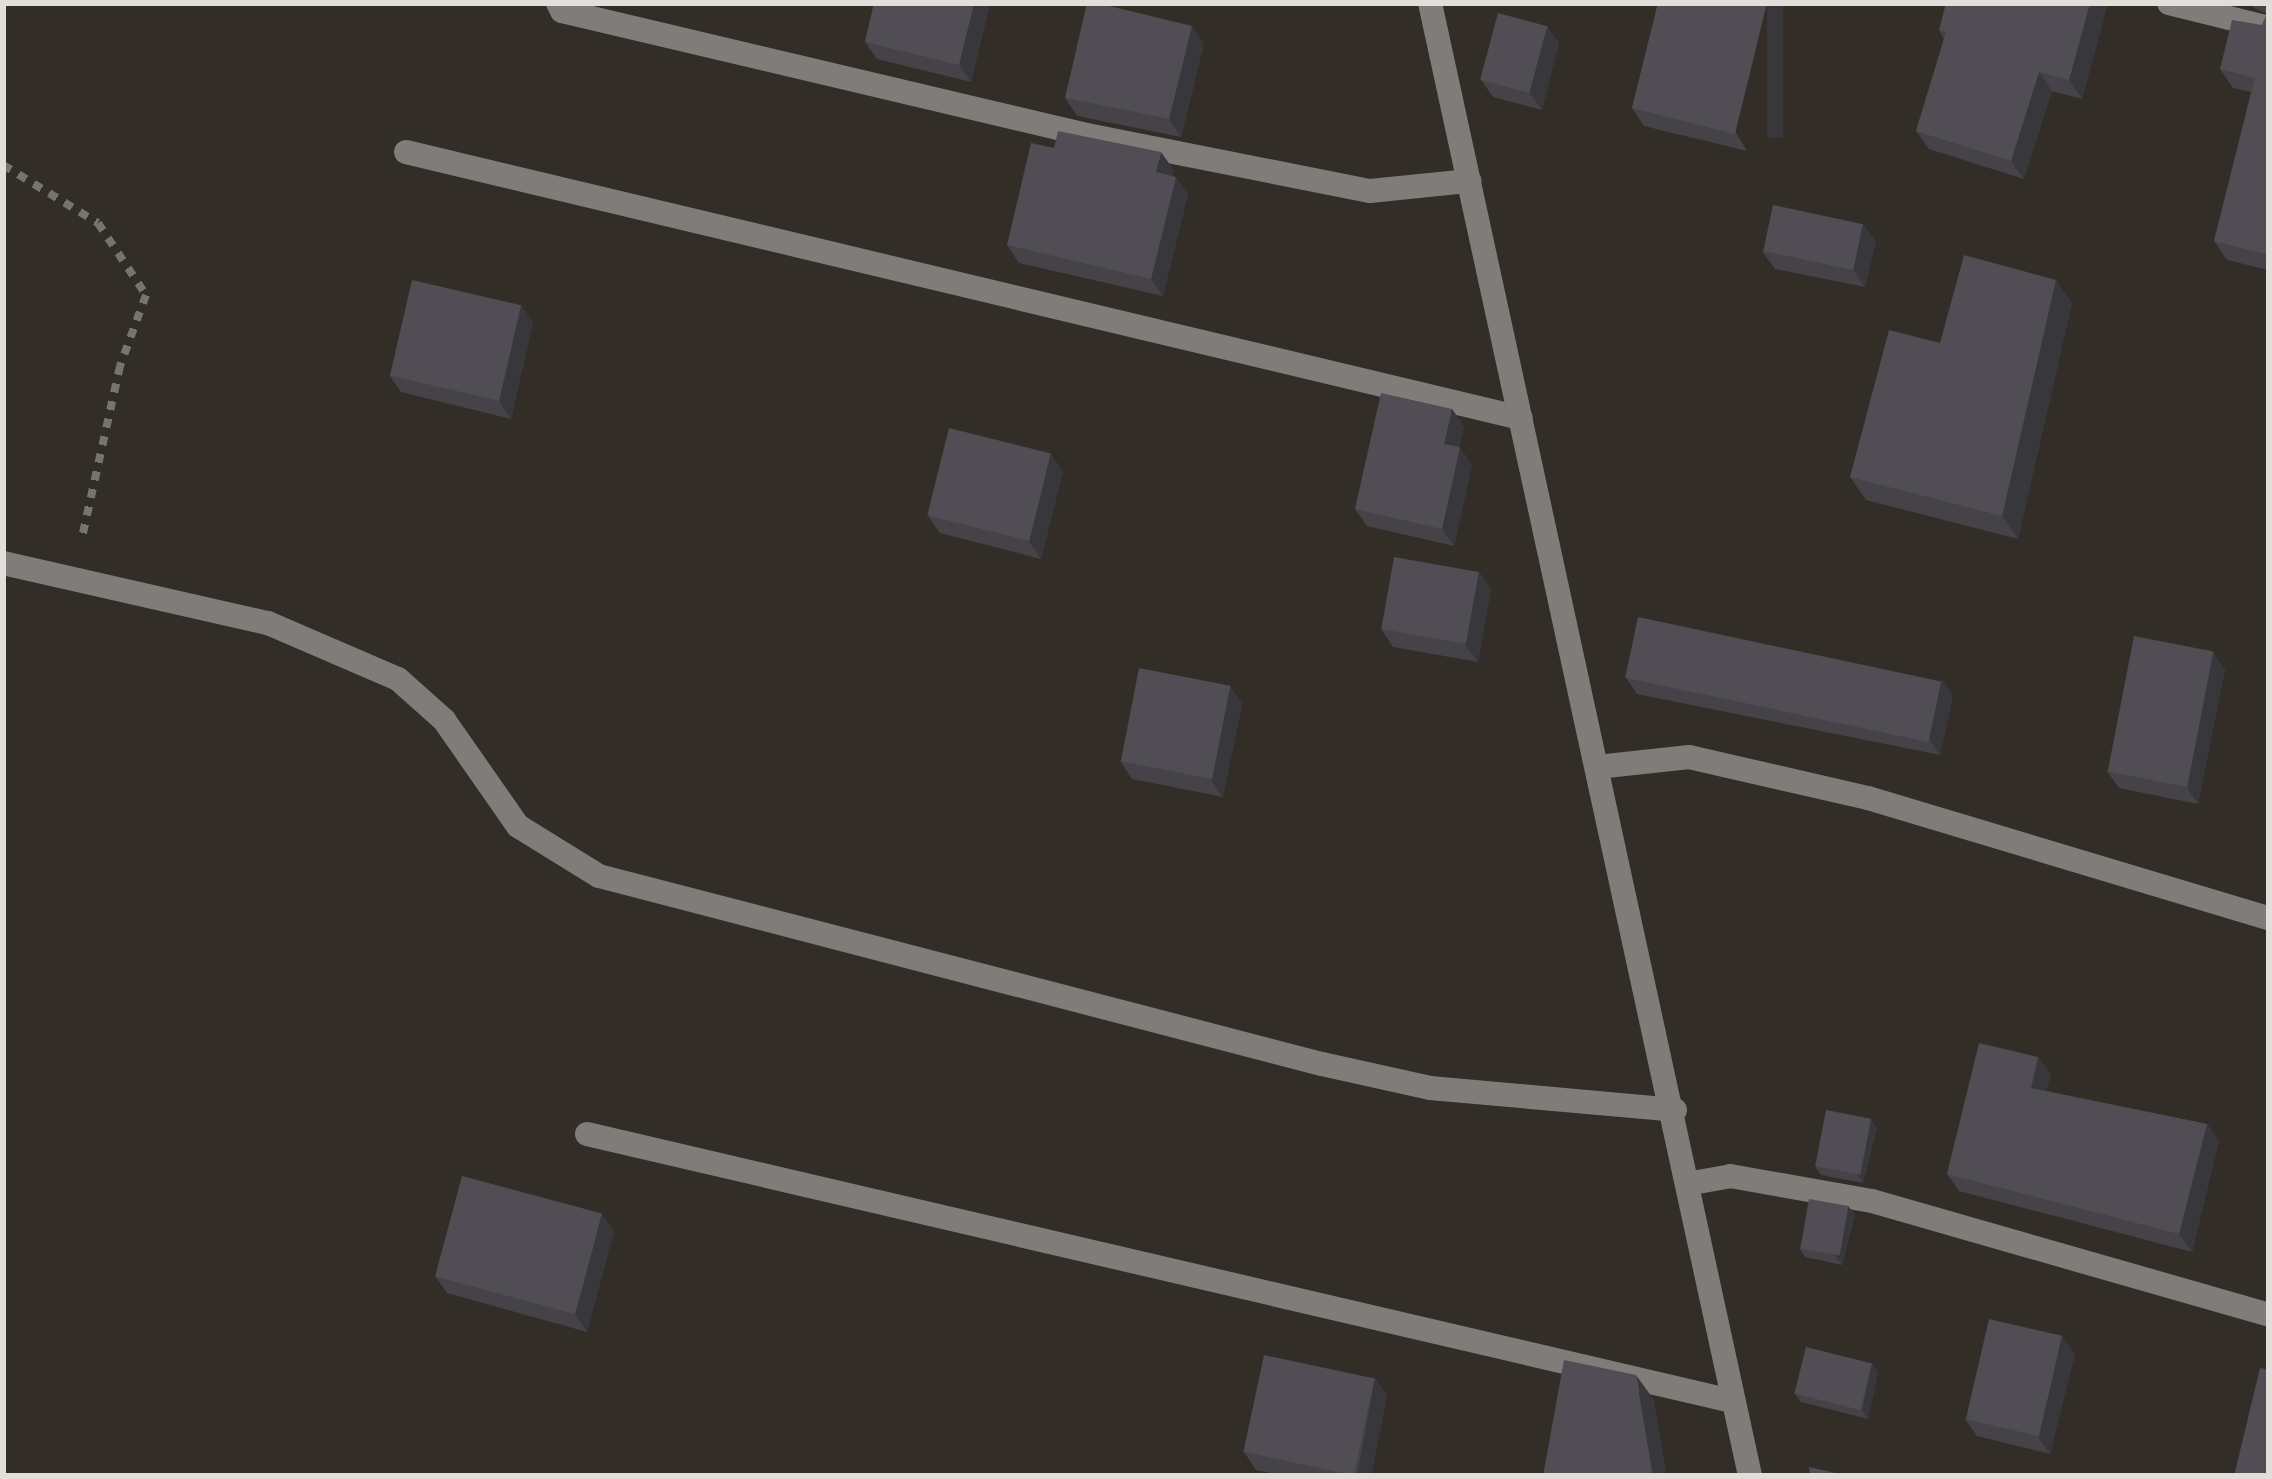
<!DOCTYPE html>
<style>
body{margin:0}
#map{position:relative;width:2272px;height:1479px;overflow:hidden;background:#322d27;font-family:"Sofia Sans Condensed",sans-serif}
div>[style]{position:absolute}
.path>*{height:8px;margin-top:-4px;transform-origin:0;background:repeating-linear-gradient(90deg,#77736d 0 9px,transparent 0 18px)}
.minor>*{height:24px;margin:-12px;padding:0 12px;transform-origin:12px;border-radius:12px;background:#7f7c7a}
.tertiary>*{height:24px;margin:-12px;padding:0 12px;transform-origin:12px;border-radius:12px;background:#7f7c7a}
.wall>*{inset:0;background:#454348}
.shaded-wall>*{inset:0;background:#38373b;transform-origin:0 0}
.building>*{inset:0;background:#504e54;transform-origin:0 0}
span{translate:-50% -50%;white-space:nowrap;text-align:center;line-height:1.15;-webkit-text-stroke:9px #322d27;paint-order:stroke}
.frame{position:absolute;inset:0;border:6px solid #e2dfdb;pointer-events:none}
</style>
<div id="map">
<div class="path">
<i style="left:3px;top:165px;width:111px;rotate:31.4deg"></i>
<i style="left:98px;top:223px;width:87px;rotate:56.3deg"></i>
<i style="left:146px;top:295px;width:76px;rotate:110.1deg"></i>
<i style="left:120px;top:366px;width:175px;rotate:102.5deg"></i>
</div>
<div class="minor">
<i style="left:558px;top:3px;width:9px;rotate:63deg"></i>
<i style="left:562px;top:11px;width:539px;rotate:13.29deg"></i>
<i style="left:1087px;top:135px;width:288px;rotate:11.2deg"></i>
<i style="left:1370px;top:191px;width:100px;rotate:-5.8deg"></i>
<i style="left:2169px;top:3px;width:103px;rotate:14deg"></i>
<i style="left:406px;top:152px;width:1146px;rotate:13.42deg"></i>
<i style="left:3px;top:563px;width:272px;rotate:12.8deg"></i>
<i style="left:268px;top:623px;width:142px;rotate:23.3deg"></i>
<i style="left:398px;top:679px;width:62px;rotate:41.7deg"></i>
<i style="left:444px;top:720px;width:129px;rotate:55.1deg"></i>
<i style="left:518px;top:826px;width:95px;rotate:31.7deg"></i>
<i style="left:599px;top:876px;width:747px;rotate:14.58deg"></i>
<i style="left:1322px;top:1064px;width:111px;rotate:12.5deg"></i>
<i style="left:1430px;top:1088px;width:246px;rotate:5.1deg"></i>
<i style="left:1597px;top:767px;width:93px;rotate:-6.2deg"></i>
<i style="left:1689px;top:757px;width:184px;rotate:12.9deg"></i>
<i style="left:1868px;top:798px;width:419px;rotate:16.7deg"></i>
<i style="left:587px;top:1134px;width:1176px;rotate:13.13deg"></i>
<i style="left:1692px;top:1183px;width:39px;rotate:-10deg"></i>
<i style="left:1730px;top:1176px;width:144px;rotate:10deg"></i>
<i style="left:1872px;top:1201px;width:413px;rotate:16deg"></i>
</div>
<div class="tertiary">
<i style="left:1430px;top:3px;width:1507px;rotate:77.74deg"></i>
</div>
<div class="wall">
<i style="clip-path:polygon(874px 3px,990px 3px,971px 82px,877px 59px,865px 42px)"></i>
<i style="clip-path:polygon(1658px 3px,1747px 151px,1644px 126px,1632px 108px)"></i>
<i style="clip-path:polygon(2108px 3px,2082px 99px,2052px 91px,2024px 179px,1929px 149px,1916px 131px,1944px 39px,1939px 30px)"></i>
<i style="clip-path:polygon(2250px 3px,2269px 3px,2269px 270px,2227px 260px,2214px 241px,2251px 92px,2233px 88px,2220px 69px,2262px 25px,2267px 14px,2253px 7px)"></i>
<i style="clip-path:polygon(1547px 26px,1559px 43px,1542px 110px,1493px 97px,1481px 80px)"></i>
<i style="clip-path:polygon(1204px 43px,1181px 137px,1077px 116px,1065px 98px)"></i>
<i style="clip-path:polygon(1054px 148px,1173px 169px,1172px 176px,1188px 194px,1163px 296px,1019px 263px,1007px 245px)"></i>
<i style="clip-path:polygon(1876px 241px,1865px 287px,1775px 269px,1762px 251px)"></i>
<i style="clip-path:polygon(2072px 303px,2018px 539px,1866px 500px,1850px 477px)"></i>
<i style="clip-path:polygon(533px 322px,511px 419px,401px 392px,389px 375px)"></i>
<i style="clip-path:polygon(1452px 409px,1464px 427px,1459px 447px,1472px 465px,1454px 546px,1367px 526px,1355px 509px)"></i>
<i style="clip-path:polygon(1063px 471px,1041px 559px,940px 533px,928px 516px)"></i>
<i style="clip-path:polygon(1479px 572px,1491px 589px,1478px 662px,1393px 647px,1381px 629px)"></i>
<i style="clip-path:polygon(2225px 669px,2198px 804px,2119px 788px,2107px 771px)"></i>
<i style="clip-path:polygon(1626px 678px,1953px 695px,1940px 755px,1637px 694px)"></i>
<i style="clip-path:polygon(1230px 686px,1242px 704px,1223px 797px,1132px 779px,1120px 761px)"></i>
<i style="clip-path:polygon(2038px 1057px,2051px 1074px,2046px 1091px,2207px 1124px,2219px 1141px,2192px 1252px,1959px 1191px,1947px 1174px)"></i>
<i style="clip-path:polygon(1877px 1128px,1863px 1183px,1821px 1175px,1815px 1166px)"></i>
<i style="clip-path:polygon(1848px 1206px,1855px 1215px,1842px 1265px,1805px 1257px,1799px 1248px)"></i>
<i style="clip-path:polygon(614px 1231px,587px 1332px,447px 1293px,435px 1276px)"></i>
<i style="clip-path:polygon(2075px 1354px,2050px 1454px,1977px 1436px,1965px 1419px)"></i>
<i style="clip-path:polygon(1878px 1372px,1868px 1419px,1801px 1402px,1794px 1393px)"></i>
<i style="clip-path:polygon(1375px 1378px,1387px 1396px,1371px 1476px,1288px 1476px,1256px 1470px,1244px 1452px)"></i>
</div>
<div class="shaded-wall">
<i style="clip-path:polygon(974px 3px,990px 3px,971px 82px,959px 65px)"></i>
<i style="left:1767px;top:3px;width:16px;height:135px"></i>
<i style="clip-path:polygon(2090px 3px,2108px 3px,2082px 99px,2069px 80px)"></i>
<i style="clip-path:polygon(1192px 26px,1204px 43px,1181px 137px,1169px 119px)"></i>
<i style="clip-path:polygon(1547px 26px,1559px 43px,1542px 110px,1529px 92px)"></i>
<i style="clip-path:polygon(2039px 72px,2052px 91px,2024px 179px,2011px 161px)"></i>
<i style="clip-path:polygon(1161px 152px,1173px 169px,1168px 189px,1156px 172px)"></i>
<i style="clip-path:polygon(1176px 177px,1188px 194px,1163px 296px,1151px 279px)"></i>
<i style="clip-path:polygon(1863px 224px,1876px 241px,1865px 287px,1853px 270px)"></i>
<i style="clip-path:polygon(2056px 280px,2072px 303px,2018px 539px,2002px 516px)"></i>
<i style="clip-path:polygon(521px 305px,533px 322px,511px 419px,499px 401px)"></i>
<i style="clip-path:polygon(1452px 409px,1464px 427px,1456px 461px,1444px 444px)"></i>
<i style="clip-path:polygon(1460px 447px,1472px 465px,1454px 546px,1442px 529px)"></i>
<i style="clip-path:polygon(1051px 454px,1063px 471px,1041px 559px,1029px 541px)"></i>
<i style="clip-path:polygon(1479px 572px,1491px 589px,1478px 662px,1465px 645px)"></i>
<i style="clip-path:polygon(2213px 652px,2225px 669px,2198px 804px,2186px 786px)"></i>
<i style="clip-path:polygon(1942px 679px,1953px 695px,1940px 755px,1929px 739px)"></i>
<i style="clip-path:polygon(1230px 686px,1242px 704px,1223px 797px,1211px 780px)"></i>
<i style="clip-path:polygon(2038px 1057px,2051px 1074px,2043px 1105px,2031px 1088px)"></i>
<i style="clip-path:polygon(1871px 1119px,1877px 1128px,1863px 1183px,1857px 1174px)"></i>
<i style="clip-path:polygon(2207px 1124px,2219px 1141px,2192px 1252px,2179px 1234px)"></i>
<i style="clip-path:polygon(1848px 1206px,1855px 1215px,1842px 1265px,1835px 1256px)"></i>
<i style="clip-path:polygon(602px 1214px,614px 1231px,587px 1332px,575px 1314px)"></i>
<i style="clip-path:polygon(2062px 1336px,2075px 1354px,2050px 1454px,2038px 1437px)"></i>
<i style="clip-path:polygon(1872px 1363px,1878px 1372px,1868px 1419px,1862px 1410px)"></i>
<i style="clip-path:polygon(1636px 1375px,1654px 1400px,1667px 1476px,1653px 1476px)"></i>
<i style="clip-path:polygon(1375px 1378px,1387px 1396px,1371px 1476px,1357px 1476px)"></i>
</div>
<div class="building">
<i style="clip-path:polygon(874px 3px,974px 3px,959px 65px,865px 42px)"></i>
<i style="clip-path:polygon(1087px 3px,1097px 3px,1192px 26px,1169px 119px,1065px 98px)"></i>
<i style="clip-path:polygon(1658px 3px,1767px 3px,1735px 134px,1632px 108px)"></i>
<i style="clip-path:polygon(1946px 3px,2090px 3px,2069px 80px,2039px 72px,2011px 161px,1916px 131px,1946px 32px,1939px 30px)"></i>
<i style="clip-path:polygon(2269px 9px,2269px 255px,2214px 241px,2255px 78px,2220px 69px,2232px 20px,2262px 25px)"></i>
<i style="left:1498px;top:13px;width:51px;height:69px;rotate:15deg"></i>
<i style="clip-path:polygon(1058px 131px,1161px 152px,1156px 172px,1176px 177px,1151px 279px,1007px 245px,1031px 143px,1054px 148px)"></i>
<i style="left:1773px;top:205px;width:92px;height:47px;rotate:12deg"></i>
<i style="clip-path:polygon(1964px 255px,2056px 280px,2002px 516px,1850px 477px,1889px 330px,1940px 343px)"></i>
<i style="left:412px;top:280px;width:112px;height:98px;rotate:13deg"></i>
<i style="clip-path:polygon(1381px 393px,1452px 409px,1444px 444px,1460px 447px,1442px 529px,1355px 509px)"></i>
<i style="left:949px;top:428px;width:105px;height:90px;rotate:14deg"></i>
<i style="left:1394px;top:557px;width:86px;height:73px;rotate:10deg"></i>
<i style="left:1638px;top:617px;width:310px;height:62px;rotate:12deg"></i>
<i style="left:2134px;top:636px;width:81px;height:138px;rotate:11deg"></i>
<i style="left:1139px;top:668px;width:93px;height:95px;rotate:11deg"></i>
<i style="clip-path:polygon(1979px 1043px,2038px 1057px,2031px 1088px,2207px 1124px,2179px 1234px,1947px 1174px)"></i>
<i style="left:1826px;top:1110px;width:46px;height:57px;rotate:11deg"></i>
<i style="left:462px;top:1176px;width:145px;height:104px;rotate:15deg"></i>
<i style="left:1809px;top:1199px;width:40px;height:50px;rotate:10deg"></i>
<i style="left:1989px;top:1319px;width:75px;height:103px;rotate:13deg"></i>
<i style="left:1806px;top:1347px;width:68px;height:48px;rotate:14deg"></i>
<i style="left:1264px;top:1355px;width:113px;height:99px;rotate:12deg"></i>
<i style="clip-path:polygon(1564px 1360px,1636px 1375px,1653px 1476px,1543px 1476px)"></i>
<i style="clip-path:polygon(2260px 1368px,2269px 1370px,2269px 1476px,2234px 1476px)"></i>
<i style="clip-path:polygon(1809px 1467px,1848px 1476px,1810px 1476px)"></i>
</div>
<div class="frame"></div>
</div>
